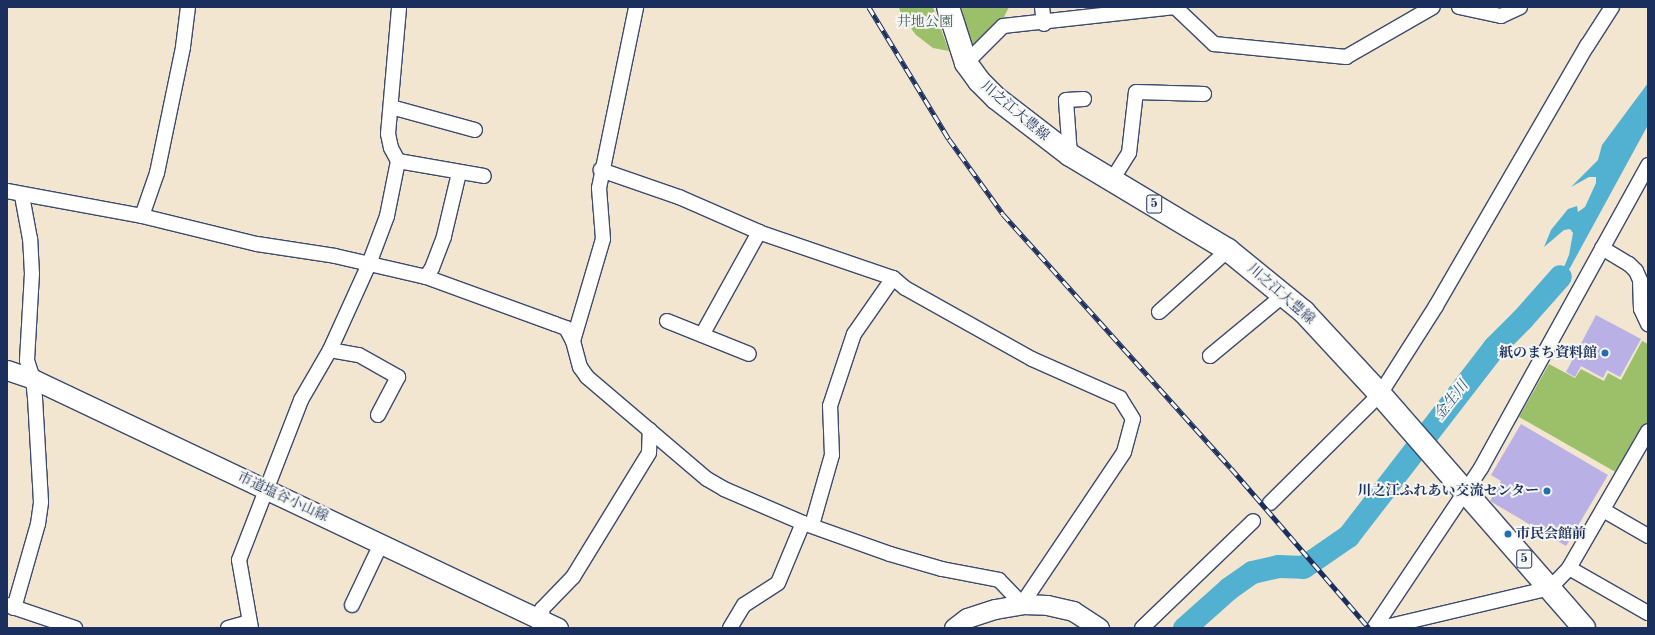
<!DOCTYPE html>
<meta charset="utf-8">
<style>
body{margin:0}
#map{position:relative;width:1655px;height:635px;overflow:hidden;background:#f3e6d0;font-family:"Old Standard TT","Noto Serif JP",serif}
div>[style]{position:absolute}
.green>*{inset:0;background:#9cc06a}
.water>*{inset:0;background:#52b0d1}
.river>*{height:23px;margin:-11.5px;padding:0 11.5px;transform-origin:11.5px;border-radius:11.5px;background:#52b0d1}
.building>*{inset:0;background:#b9b1e6}
.roads{filter:drop-shadow(1px 0 #3b4a6f) drop-shadow(-1px 0 #3b4a6f) drop-shadow(0 1px #3b4a6f) drop-shadow(0 -1px #3b4a6f)}
.street>*{height:14px;margin:-7px;padding:0 7px;transform-origin:7px;border-radius:7px;background:#fff}
.secondary>*{height:19px;margin:-9.5px;padding:0 9.5px;transform-origin:9.5px;border-radius:9.5px;background:#fff}
.primary>*{height:22px;margin:-11px;padding:0 11px;transform-origin:11px;border-radius:11px;background:#fff}
.rail>*{height:4.5px;margin-top:-2.25px;transform-origin:0;background:repeating-linear-gradient(90deg,#f6f6f2 0 9px,#1b2f5e 0 18px);box-sizing:border-box;border-block:1px solid #1b2f5e}
.dots>*{width:11px;height:11px;translate:-50% -50%;box-sizing:border-box;border:2px solid #f6f6f2;border-radius:50%}
span{translate:-50% -50%;white-space:nowrap;text-align:center;line-height:1.15;-webkit-text-stroke:4px #f6f6f2;paint-order:stroke}
.shield-label span{padding:1px 3px;background:#f6f6f2;border:1px solid;border-radius:3px;-webkit-text-stroke-width:0}
.shield-label{font-size:13px;color:#1b2f5e;font-weight:700}
.park-label{font-size:14px;color:#425a62}
.street-label{font-size:14px;color:#1b2f5e}
.poi-label{font-size:14px;color:#1b2f5e;font-weight:700}
.right{translate:-100% -50%;text-align:right}
.left{translate:0 -50%;text-align:left}
.water-label{font-size:15px;color:#2c5680;font-style:italic}
.frame{position:absolute;inset:0;border:8px solid #1b2f5e;pointer-events:none}
</style>
<div id="map">
<div class="green">
<i style="clip-path:polygon(899px 7px,933px 7px,949px 51px,933px 48px,916px 35px,901px 15px)"></i>
<i style="clip-path:polygon(961px 7px,1009px 7px,1002px 21px,971px 50px)"></i>
<i style="clip-path:polygon(1642px 341px,1648px 344px,1648px 424px,1619px 474px,1519px 417px,1549px 364px,1575px 378px,1581px 369px,1604px 381px,1608px 373px,1621px 380px)"></i>
</div>
<div class="water">
<i style="clip-path:polygon(1648px 83px,1648px 125px,1570px 268px,1515px 331px,1564px 267px,1569px 255px,1573px 233px,1570px 229px,1564px 230px,1544px 247px,1551px 230px,1568px 209px,1577px 206px,1578px 212px,1585px 207px,1596px 183px,1596px 177px,1589px 177px,1571px 187px,1598px 160px,1602px 145px)"></i>
</div>
<div class="river">
<i style="left:1184px;top:628px;width:60px;rotate:-41.6deg"></i>
<i style="left:1229px;top:588px;width:28px;rotate:-35deg"></i>
<i style="left:1252px;top:572px;width:27px;rotate:-13deg"></i>
<i style="left:1278px;top:566px;width:25px;rotate:2deg"></i>
<i style="left:1303px;top:567px;width:55px;rotate:-34.6deg"></i>
<i style="left:1348px;top:536px;width:239px;rotate:-52.3deg"></i>
<i style="left:1494px;top:347px;width:40px;rotate:-45deg"></i>
<i style="left:1522px;top:319px;width:57px;rotate:-48.5deg"></i>
</div>
<div class="building">
<i style="clip-path:polygon(1596px 315px,1641px 339px,1620px 377px,1607px 370px,1603px 378px,1581px 366px,1575px 377px,1566px 372px)"></i>
<i style="clip-path:polygon(1521px 424px,1608px 475px,1566px 546px,1490px 501px,1501px 481px,1491px 475px)"></i>
</div>
<div class="roads">
<div class="street">
<i style="left:1042px;top:7px;width:17px;rotate:83deg"></i>
<i style="left:1459px;top:7px;width:43px;rotate:12.1deg"></i>
<i style="left:1501px;top:16px;width:21px;rotate:-25deg"></i>
<i style="left:966px;top:63px;width:52px;rotate:-45deg"></i>
<i style="left:1003px;top:26px;width:173px;rotate:-6.3deg"></i>
<i style="left:1175px;top:7px;width:54px;rotate:43.5deg"></i>
<i style="left:1214px;top:44px;width:133px;rotate:5.6deg"></i>
<i style="left:1346px;top:57px;width:100px;rotate:-29.9deg"></i>
<i style="left:391px;top:107px;width:87px;rotate:15.3deg"></i>
<i style="left:1070px;top:155px;width:55px;rotate:-94.2deg"></i>
<i style="left:1066px;top:100px;width:18px;rotate:-3deg"></i>
<i style="left:398px;top:161px;width:87px;rotate:9.9deg"></i>
<i style="left:1112px;top:180px;width:32px;rotate:-58deg"></i>
<i style="left:1129px;top:153px;width:61px;rotate:-83.5deg"></i>
<i style="left:1136px;top:92px;width:68px;rotate:1.7deg"></i>
<i style="left:7px;top:191px;width:137px;rotate:10.5deg"></i>
<i style="left:142px;top:216px;width:118px;rotate:13.7deg"></i>
<i style="left:257px;top:244px;width:79px;rotate:8.7deg"></i>
<i style="left:335px;top:256px;width:93px;rotate:13deg"></i>
<i style="left:426px;top:277px;width:137px;rotate:20deg"></i>
<i style="left:555px;top:324px;width:12px;rotate:20deg"></i>
<i style="left:566px;top:328px;width:15px;rotate:62deg"></i>
<i style="left:573px;top:341px;width:27px;rotate:75deg"></i>
<i style="left:580px;top:367px;width:12px;rotate:55deg"></i>
<i style="left:587px;top:377px;width:157px;rotate:40.4deg"></i>
<i style="left:707px;top:479px;width:20px;rotate:30deg"></i>
<i style="left:724px;top:489px;width:86px;rotate:23.3deg"></i>
<i style="left:803px;top:523px;width:92px;rotate:19.6deg"></i>
<i style="left:890px;top:554px;width:54px;rotate:16.1deg"></i>
<i style="left:942px;top:569px;width:58px;rotate:10.9deg"></i>
<i style="left:999px;top:580px;width:33px;rotate:46deg"></i>
<i style="left:1022px;top:604px;width:183px;rotate:-56.1deg"></i>
<i style="left:1124px;top:452px;width:34px;rotate:-75deg"></i>
<i style="left:1133px;top:419px;width:25px;rotate:-122deg"></i>
<i style="left:1120px;top:398px;width:96px;rotate:-156.1deg"></i>
<i style="left:1032px;top:359px;width:145px;rotate:-150.8deg"></i>
<i style="left:905px;top:288px;width:16px;rotate:-140deg"></i>
<i style="left:893px;top:278px;width:142px;rotate:-161.1deg"></i>
<i style="left:759px;top:232px;width:87px;rotate:-156.4deg"></i>
<i style="left:679px;top:197px;width:83px;rotate:-160.9deg"></i>
<i style="left:142px;top:216px;width:46px;rotate:-70.8deg"></i>
<i style="left:157px;top:173px;width:129px;rotate:-78.3deg"></i>
<i style="left:183px;top:47px;width:40px;rotate:-82.9deg"></i>
<i style="left:1602px;top:248px;width:31px;rotate:31deg"></i>
<i style="left:1629px;top:264px;width:10px;rotate:45deg"></i>
<i style="left:1636px;top:271px;width:10px;rotate:66deg"></i>
<i style="left:1640px;top:280px;width:29px;rotate:88deg"></i>
<i style="left:1641px;top:309px;width:17px;rotate:65deg"></i>
<i style="left:426px;top:277px;width:11px;rotate:-56deg"></i>
<i style="left:432px;top:268px;width:34px;rotate:-69deg"></i>
<i style="left:444px;top:236px;width:65px;rotate:-76.6deg"></i>
<i style="left:1159px;top:312px;width:93px;rotate:-41.9deg"></i>
<i style="left:667px;top:321px;width:88px;rotate:21.9deg"></i>
<i style="left:702px;top:335px;width:118px;rotate:-61deg"></i>
<i style="left:573px;top:341px;width:106px;rotate:-73.6deg"></i>
<i style="left:603px;top:239px;width:51px;rotate:-94.5deg"></i>
<i style="left:599px;top:188px;width:185px;rotate:-78.4deg"></i>
<i style="left:330px;top:350px;width:29px;rotate:10deg"></i>
<i style="left:359px;top:355px;width:45px;rotate:29.4deg"></i>
<i style="left:398px;top:377px;width:43px;rotate:117.8deg"></i>
<i style="left:1210px;top:356px;width:97px;rotate:-39.6deg"></i>
<i style="left:1270px;top:503px;width:155px;rotate:-44.7deg"></i>
<i style="left:1380px;top:394px;width:104px;rotate:-57.5deg"></i>
<i style="left:1436px;top:306px;width:301px;rotate:-59.9deg"></i>
<i style="left:1587px;top:46px;width:46px;rotate:-57.3deg"></i>
<i style="left:1603px;top:510px;width:52px;rotate:30deg"></i>
<i style="left:812px;top:525px;width:73px;rotate:-74.1deg"></i>
<i style="left:832px;top:455px;width:49px;rotate:-92.3deg"></i>
<i style="left:830px;top:406px;width:76px;rotate:-71.6deg"></i>
<i style="left:854px;top:334px;width:68px;rotate:-55.1deg"></i>
<i style="left:1569px;top:568px;width:91px;rotate:29.7deg"></i>
<i style="left:7px;top:605px;width:72px;rotate:18.7deg"></i>
<i style="left:352px;top:605px;width:68px;rotate:-64.6deg"></i>
<i style="left:14px;top:608px;width:87px;rotate:-74.1deg"></i>
<i style="left:38px;top:524px;width:22px;rotate:-82deg"></i>
<i style="left:41px;top:502px;width:104px;rotate:-93.3deg"></i>
<i style="left:35px;top:398px;width:19px;rotate:-96deg"></i>
<i style="left:33px;top:379px;width:20px;rotate:-108deg"></i>
<i style="left:27px;top:360px;width:86px;rotate:-86.7deg"></i>
<i style="left:32px;top:274px;width:35px;rotate:-93deg"></i>
<i style="left:30px;top:239px;width:44px;rotate:-100.5deg"></i>
<i style="left:228px;top:628px;width:22px;rotate:-16deg"></i>
<i style="left:251px;top:628px;width:69px;rotate:-100deg"></i>
<i style="left:239px;top:560px;width:172px;rotate:-68.8deg"></i>
<i style="left:301px;top:400px;width:58px;rotate:-59.9deg"></i>
<i style="left:330px;top:350px;width:94px;rotate:-65.6deg"></i>
<i style="left:369px;top:264px;width:51px;rotate:-69.4deg"></i>
<i style="left:387px;top:216px;width:56px;rotate:-78.7deg"></i>
<i style="left:398px;top:161px;width:15px;rotate:-118deg"></i>
<i style="left:391px;top:148px;width:14px;rotate:-102deg"></i>
<i style="left:388px;top:134px;width:127px;rotate:-85deg"></i>
<i style="left:539px;top:628px;width:8px;rotate:-60deg"></i>
<i style="left:543px;top:621px;width:12px;rotate:-95deg"></i>
<i style="left:542px;top:609px;width:45px;rotate:-45.9deg"></i>
<i style="left:573px;top:577px;width:145px;rotate:-58.5deg"></i>
<i style="left:649px;top:453px;width:23px;rotate:-88deg"></i>
<i style="left:730px;top:628px;width:27px;rotate:-59deg"></i>
<i style="left:744px;top:605px;width:40px;rotate:-32.9deg"></i>
<i style="left:778px;top:583px;width:65px;rotate:-67.4deg"></i>
<i style="left:1142px;top:628px;width:154px;rotate:-43.9deg"></i>
<i style="left:1374px;top:628px;width:192px;rotate:-56.2deg"></i>
<i style="left:1481px;top:468px;width:346px;rotate:-61.1deg"></i>
<i style="left:1381px;top:628px;width:174px;rotate:-13.3deg"></i>
<i style="left:1550px;top:588px;width:28px;rotate:-46deg"></i>
<i style="left:1569px;top:568px;width:158px;rotate:-60deg"></i>
</div>
<div class="secondary">
<i style="left:7px;top:370px;width:28px;rotate:19deg"></i>
<i style="left:33px;top:379px;width:581px;rotate:25.37deg"></i>
<i style="left:954px;top:628px;width:16px;rotate:-38deg"></i>
<i style="left:967px;top:618px;width:29px;rotate:-18deg"></i>
<i style="left:995px;top:609px;width:27px;rotate:-10deg"></i>
<i style="left:1022px;top:604px;width:25px;rotate:2deg"></i>
<i style="left:1047px;top:605px;width:27px;rotate:13deg"></i>
<i style="left:1073px;top:611px;width:31px;rotate:33deg"></i>
</div>
<div class="primary">
<i style="left:948px;top:7px;width:59px;rotate:72.2deg"></i>
<i style="left:966px;top:63px;width:22px;rotate:54deg"></i>
<i style="left:979px;top:81px;width:24px;rotate:45deg"></i>
<i style="left:996px;top:98px;width:93px;rotate:37.6deg"></i>
<i style="left:1070px;top:155px;width:184px;rotate:31deg"></i>
<i style="left:1228px;top:250px;width:98px;rotate:39.2deg"></i>
<i style="left:1304px;top:312px;width:112px;rotate:47.2deg"></i>
<i style="left:1380px;top:394px;width:310px;rotate:48.9deg"></i>
</div>
</div>
<div class="rail">
<i style="left:869px;top:7px;width:154px;rotate:58.8deg"></i>
<i style="left:949px;top:139px;width:92px;rotate:54.2deg"></i>
<i style="left:1003px;top:214px;width:341px;rotate:48.1deg"></i>
<i style="left:1231px;top:468px;width:211px;rotate:49.2deg"></i>
</div>
<div class="dots">
<i style="left:1605px;top:353px;background:#1f6fb2"></i>
<i style="left:1547px;top:491px;background:#1f6fb2"></i>
<i style="left:1508px;top:534px;background:#1f6fb2"></i>
</div>
<div class="shield-label">
<span style="left:1154px;top:204px">5</span>
<span style="left:1524px;top:559px">5</span>
</div>
<div class="park-label">
<span style="left:925px;top:22px">井地公園</span>
</div>
<div class="street-label">
<span style="left:1015px;top:111px;rotate:40deg">川之江大豊線</span>
<span style="left:1281px;top:294px;rotate:41deg">川之江大豊線</span>
<span style="left:283px;top:497px;rotate:25deg">市道塩谷小山線</span>
</div>
<div class="poi-label">
<span class="right" style="left:1597px;top:353px">紙のまち資料館</span>
<span class="right" style="left:1539px;top:491px">川之江ふれあい交流センター</span>
<span class="left" style="left:1516px;top:534px">市民会館前</span>
</div>
<div class="water-label">
<span style="left:1452px;top:401px;rotate:-52deg">金生川</span>
</div>
<div class="frame"></div>
</div>
